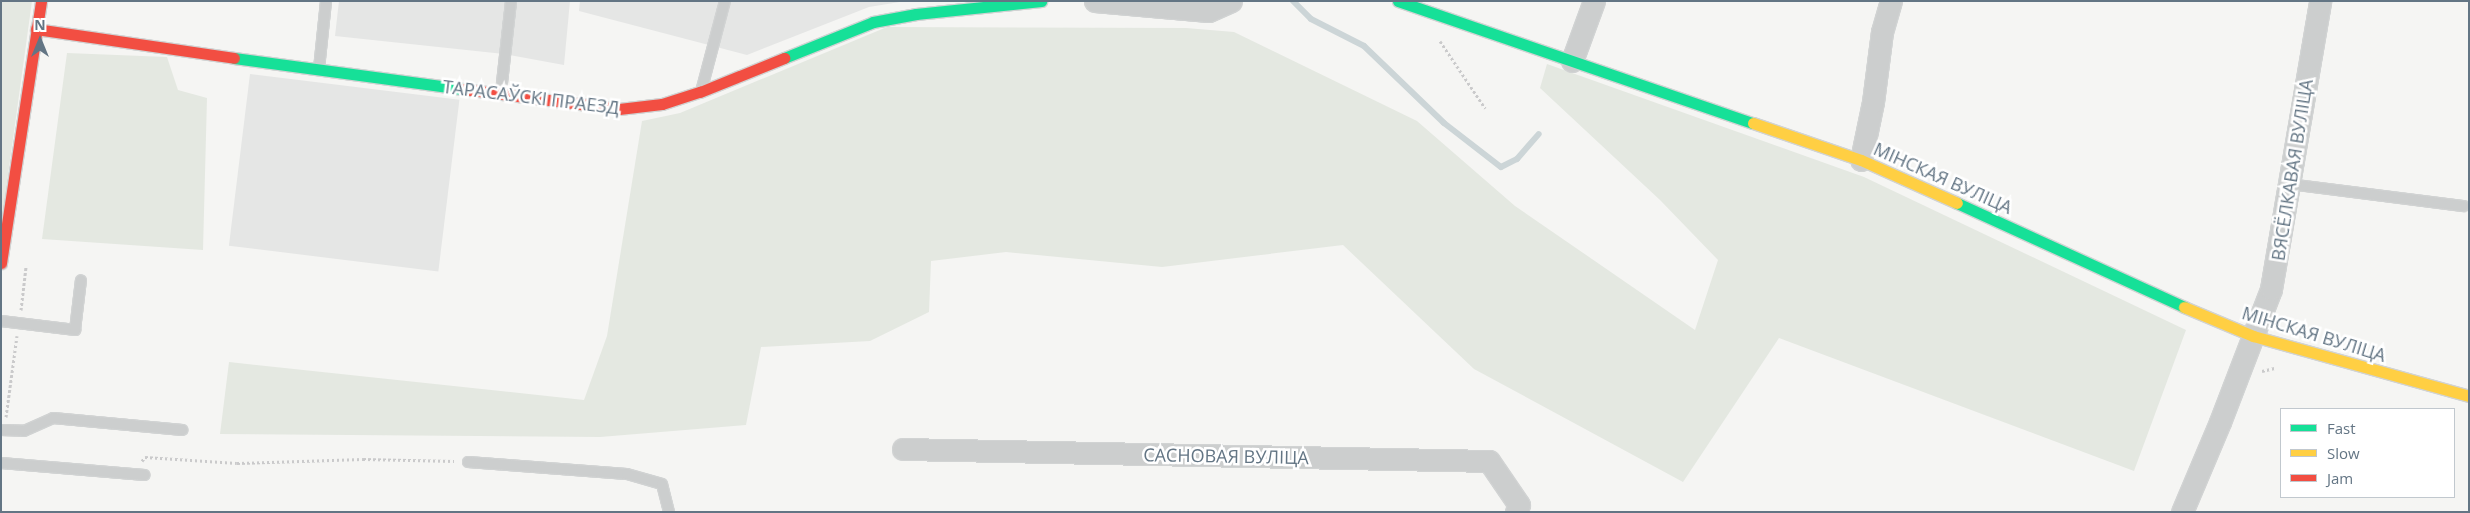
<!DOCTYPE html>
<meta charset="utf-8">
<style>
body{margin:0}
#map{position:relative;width:2470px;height:513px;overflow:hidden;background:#f5f5f3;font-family:"Open Sans",sans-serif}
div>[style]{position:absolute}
.built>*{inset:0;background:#e5e6e5;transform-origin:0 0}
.green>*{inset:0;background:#e4e8e1}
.stream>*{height:6px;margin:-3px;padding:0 3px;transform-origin:3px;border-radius:3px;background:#ccd5d7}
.path>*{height:3px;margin-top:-1.5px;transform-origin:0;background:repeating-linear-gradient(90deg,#cacacb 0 2.5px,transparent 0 5px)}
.roads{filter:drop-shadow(1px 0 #d1d3d3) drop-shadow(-1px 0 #d1d3d3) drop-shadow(0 1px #d1d3d3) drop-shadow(0 -1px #d1d3d3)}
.lane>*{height:10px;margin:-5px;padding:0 5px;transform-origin:5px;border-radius:5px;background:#cccece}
.street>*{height:21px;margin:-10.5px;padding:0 10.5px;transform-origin:10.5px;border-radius:10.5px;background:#cccece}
.fast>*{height:11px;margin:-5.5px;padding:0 5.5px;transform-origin:5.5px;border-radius:5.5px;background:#16e098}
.slow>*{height:11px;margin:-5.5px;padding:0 5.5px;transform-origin:5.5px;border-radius:5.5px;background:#ffcf43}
.jam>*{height:11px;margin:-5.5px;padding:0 5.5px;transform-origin:5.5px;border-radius:5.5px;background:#f24e42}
span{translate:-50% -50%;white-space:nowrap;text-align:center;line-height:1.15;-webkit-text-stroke:5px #fff;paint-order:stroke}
.street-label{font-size:18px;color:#637584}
.frame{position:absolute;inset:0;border:2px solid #637584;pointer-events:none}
.legend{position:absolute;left:2280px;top:408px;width:175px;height:90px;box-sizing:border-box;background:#fff;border:1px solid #c1c8ce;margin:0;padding:6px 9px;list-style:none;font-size:15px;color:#637584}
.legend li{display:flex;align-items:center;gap:10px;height:25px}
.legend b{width:25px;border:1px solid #c1c8ce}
.north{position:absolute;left:15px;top:15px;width:50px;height:50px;-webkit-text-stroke:4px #fff;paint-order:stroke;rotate:0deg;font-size:14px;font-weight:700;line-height:20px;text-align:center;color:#637584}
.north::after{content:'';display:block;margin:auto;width:18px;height:22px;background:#637584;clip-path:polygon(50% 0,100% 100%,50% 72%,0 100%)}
</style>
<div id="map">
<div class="built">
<i style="clip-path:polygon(339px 1px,570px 1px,564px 65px,504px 54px,335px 36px)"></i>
<i style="clip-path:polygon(580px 1px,906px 1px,869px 7px,747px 55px,579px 11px)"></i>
<i style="left:250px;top:74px;width:211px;height:173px;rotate:7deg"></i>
</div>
<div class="green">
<i style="clip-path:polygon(1px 1px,32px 1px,1px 226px)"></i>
<i style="clip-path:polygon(887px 27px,1186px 28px,1234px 32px,1417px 121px,1515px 206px,1695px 330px,1718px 260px,1660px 200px,1540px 88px,1547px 64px,1864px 177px,2186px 330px,2134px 471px,1779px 338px,1683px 482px,1474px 369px,1343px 245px,1162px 267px,1006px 252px,931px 261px,929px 312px,870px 341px,761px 347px,746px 425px,600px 437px,220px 434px,229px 362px,584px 400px,607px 336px,642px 121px,680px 113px)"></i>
<i style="clip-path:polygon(67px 53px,167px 57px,178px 90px,207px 98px,203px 250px,42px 239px)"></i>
</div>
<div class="stream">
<i style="left:1293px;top:1px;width:25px;rotate:45deg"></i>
<i style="left:1311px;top:19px;width:59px;rotate:27deg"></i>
<i style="left:1364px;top:46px;width:111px;rotate:43.9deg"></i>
<i style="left:1444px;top:123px;width:72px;rotate:37.7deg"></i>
<i style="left:1501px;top:167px;width:18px;rotate:-27deg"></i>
<i style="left:1517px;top:159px;width:33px;rotate:-49deg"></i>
</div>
<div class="path">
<i style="left:1440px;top:41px;width:81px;rotate:56.1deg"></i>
<i style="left:21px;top:310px;width:43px;rotate:-83.4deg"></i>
<i style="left:2262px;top:371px;width:13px;rotate:-13deg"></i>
<i style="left:6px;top:417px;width:82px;rotate:-82.3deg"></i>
<i style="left:142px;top:461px;width:5px;rotate:-53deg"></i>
<i style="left:145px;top:457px;width:92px;rotate:3.7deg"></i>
<i style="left:237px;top:463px;width:126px;rotate:-1.8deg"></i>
<i style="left:363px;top:459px;width:91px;rotate:1.3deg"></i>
</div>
<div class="roads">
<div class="lane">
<i style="left:319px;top:69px;width:68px;rotate:-84.1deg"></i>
<i style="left:702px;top:88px;width:90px;rotate:-75.2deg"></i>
<i style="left:501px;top:92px;width:92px;rotate:-83.7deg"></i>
<i style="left:2289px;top:184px;width:176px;rotate:7.2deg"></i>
<i style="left:1px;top:321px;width:75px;rotate:6.9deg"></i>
<i style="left:75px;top:330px;width:50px;rotate:-83.2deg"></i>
<i style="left:1px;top:430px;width:23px;rotate:2deg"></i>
<i style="left:24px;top:431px;width:32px;rotate:-24deg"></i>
<i style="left:53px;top:418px;width:130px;rotate:5.3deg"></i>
<i style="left:468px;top:462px;width:159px;rotate:4.3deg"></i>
<i style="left:627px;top:474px;width:36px;rotate:16deg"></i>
<i style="left:662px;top:484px;width:29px;rotate:76deg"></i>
<i style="left:1px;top:463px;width:144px;rotate:4.8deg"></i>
</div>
<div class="street">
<i style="left:1095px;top:1px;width:114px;rotate:5deg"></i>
<i style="left:1209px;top:11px;width:24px;rotate:-24deg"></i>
<i style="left:1572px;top:61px;width:64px;rotate:-69.9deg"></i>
<i style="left:1861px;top:160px;width:59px;rotate:-78.3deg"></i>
<i style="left:1873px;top:102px;width:71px;rotate:-82.7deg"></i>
<i style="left:1882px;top:32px;width:32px;rotate:-74deg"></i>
<i style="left:903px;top:449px;width:586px;rotate:1.17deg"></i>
<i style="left:1489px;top:461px;width:53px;rotate:55.7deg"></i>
<i style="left:1519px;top:505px;width:8px;rotate:113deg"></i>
<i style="left:2182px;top:512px;width:98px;rotate:-67.1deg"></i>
<i style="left:2220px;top:422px;width:142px;rotate:-69deg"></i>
<i style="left:2271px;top:289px;width:292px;rotate:-80.3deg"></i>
</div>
<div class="fast">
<i style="left:1398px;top:1px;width:375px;rotate:19deg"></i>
<i style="left:234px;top:58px;width:231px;rotate:7.7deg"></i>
<i style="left:784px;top:58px;width:96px;rotate:-22deg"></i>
<i style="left:873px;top:22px;width:44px;rotate:-10.5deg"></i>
<i style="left:916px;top:14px;width:126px;rotate:-5.9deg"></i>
<i style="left:1957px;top:203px;width:250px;rotate:24.6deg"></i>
</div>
<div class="slow">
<i style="left:1753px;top:123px;width:114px;rotate:18.9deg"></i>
<i style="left:1861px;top:160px;width:105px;rotate:24.1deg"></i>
<i style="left:2184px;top:307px;width:75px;rotate:22.8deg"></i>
<i style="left:2253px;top:336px;width:224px;rotate:15.5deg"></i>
</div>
<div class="jam">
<i style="left:36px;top:29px;width:200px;rotate:8.3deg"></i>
<i style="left:463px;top:89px;width:157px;rotate:7.3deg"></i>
<i style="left:619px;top:109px;width:43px;rotate:-6.6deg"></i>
<i style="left:662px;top:104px;width:40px;rotate:-18deg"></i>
<i style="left:700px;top:92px;width:91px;rotate:-22deg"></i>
<i style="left:1px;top:263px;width:265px;rotate:-81.3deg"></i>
</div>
</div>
<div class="street-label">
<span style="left:531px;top:97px;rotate:7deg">ТАРАСАЎСКІ ПРАЕЗД</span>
<span style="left:2292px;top:170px;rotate:-81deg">ВЯСЁЛКАВАЯ ВУЛІЦА</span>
<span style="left:1943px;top:178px;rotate:24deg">МІНСКАЯ ВУЛІЦА</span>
<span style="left:2314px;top:334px;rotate:17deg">МІНСКАЯ ВУЛІЦА</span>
<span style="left:1226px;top:456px;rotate:1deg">САСНОВАЯ ВУЛІЦА</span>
</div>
<div class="frame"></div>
<ul class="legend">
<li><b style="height:6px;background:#16e098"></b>Fast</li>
<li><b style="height:6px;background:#ffcf43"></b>Slow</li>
<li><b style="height:6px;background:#f24e42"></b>Jam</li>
</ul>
<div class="north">N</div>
</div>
